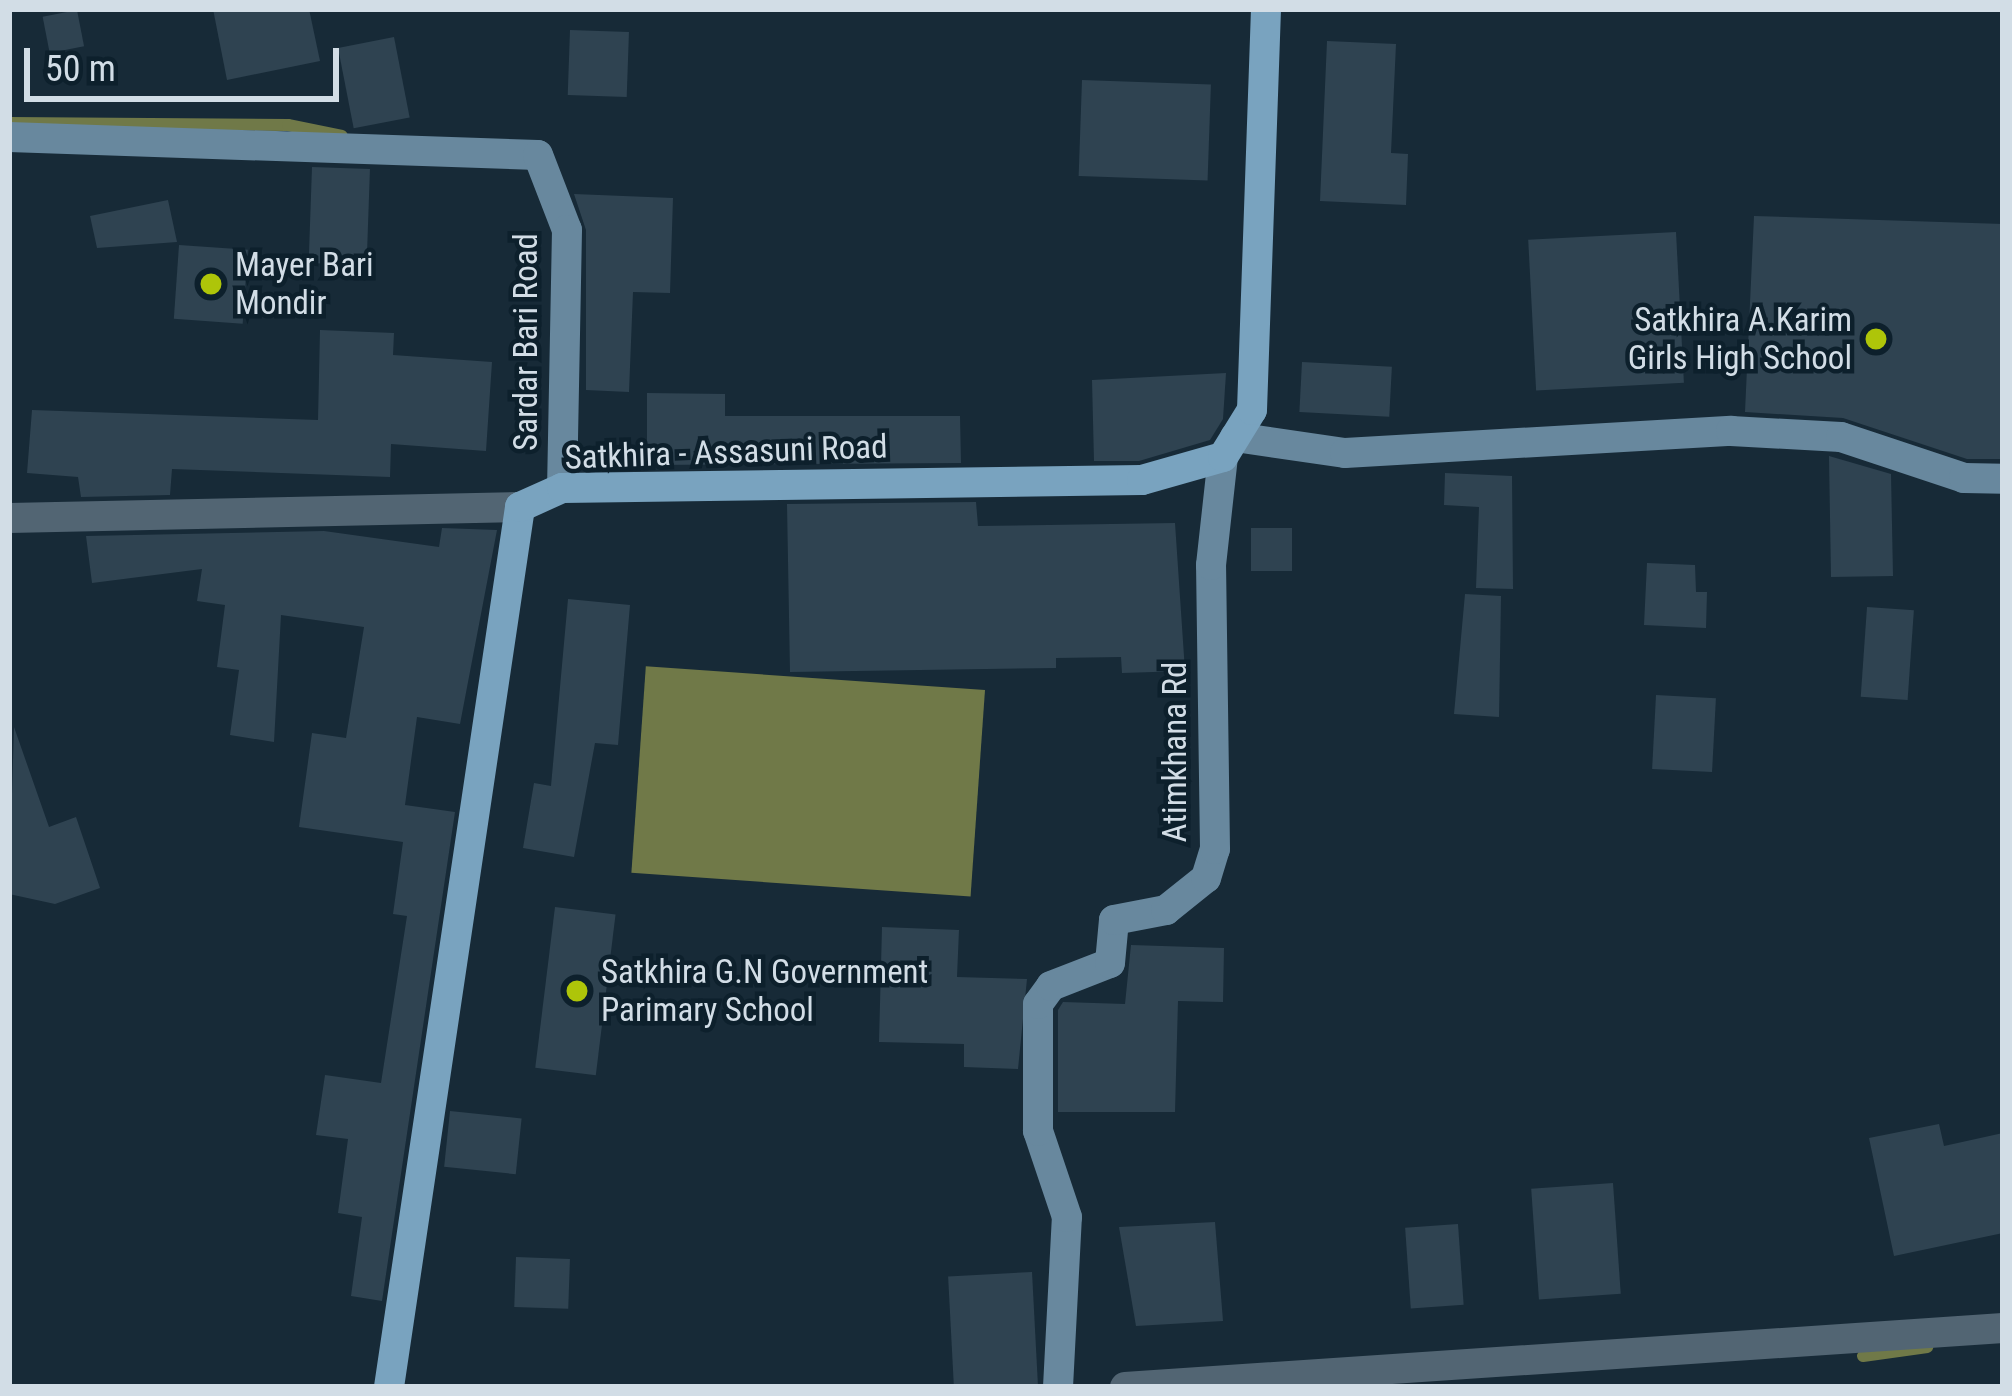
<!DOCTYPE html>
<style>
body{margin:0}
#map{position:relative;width:2012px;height:1396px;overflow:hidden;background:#172a37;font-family:"Roboto Condensed",sans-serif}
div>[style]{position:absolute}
.water>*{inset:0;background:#707948;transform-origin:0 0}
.stream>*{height:12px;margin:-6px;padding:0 6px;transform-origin:6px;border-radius:6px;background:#707948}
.building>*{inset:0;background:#2f4351;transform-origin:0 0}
.street>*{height:30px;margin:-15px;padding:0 15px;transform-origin:15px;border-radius:15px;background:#526573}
.secondary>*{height:30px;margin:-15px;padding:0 15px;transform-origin:15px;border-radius:15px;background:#68889e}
.primary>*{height:30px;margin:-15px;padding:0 15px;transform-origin:15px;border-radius:15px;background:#79a3bf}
.dots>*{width:33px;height:33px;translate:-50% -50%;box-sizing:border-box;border:6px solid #0d202c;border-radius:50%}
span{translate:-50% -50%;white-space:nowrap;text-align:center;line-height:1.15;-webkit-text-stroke:9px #0d202c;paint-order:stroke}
.poi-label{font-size:33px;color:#d2dde6}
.left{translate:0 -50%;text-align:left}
.right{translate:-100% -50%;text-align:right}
.street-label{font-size:33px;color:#d2dde6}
.frame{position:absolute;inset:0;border:12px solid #d2dde6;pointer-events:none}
.scale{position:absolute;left:24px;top:48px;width:315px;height:54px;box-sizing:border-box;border:6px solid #d2dde6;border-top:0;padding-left:15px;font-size:36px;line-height:42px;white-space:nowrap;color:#d2dde6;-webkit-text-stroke:9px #0d202c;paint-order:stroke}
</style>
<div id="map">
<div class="water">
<i style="left:985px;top:690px;width:207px;height:340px;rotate:94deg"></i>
</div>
<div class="stream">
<i style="left:9px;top:123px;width:279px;rotate:0.4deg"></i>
<i style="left:288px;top:125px;width:55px;rotate:11.5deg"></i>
<i style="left:1863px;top:1356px;width:65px;rotate:-8deg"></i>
</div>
<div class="building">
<i style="clip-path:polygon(213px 9px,309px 9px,320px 61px,227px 80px)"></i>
<i style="left:77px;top:10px;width:37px;height:35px;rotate:79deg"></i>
<i style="left:570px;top:30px;width:59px;height:65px;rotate:2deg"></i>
<i style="left:394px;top:37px;width:82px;height:57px;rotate:79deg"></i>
<i style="clip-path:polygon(1327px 41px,1396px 44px,1391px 153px,1408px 154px,1406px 205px,1320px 201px)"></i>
<i style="left:1082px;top:80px;width:129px;height:96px;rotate:2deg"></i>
<i style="left:312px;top:167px;width:58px;height:96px;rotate:2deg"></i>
<i style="clip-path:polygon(574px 194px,673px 198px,670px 293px,633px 292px,629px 392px,586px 390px,586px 230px)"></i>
<i style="clip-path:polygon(168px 200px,177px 242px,97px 248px,90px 216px)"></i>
<i style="clip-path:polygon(1754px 216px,2003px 224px,2003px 459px,1967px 459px,1843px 418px,1745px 412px)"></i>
<i style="left:1676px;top:232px;width:151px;height:148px;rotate:87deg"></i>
<i style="left:179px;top:245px;width:69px;height:74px;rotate:4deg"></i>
<i style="clip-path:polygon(320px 330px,394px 333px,393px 355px,492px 362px,486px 451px,391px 444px,390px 477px,172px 469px,170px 495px,81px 497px,78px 477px,27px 473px,32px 410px,318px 420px)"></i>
<i style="left:1302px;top:362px;width:90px;height:50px;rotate:3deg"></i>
<i style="clip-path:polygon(1226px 373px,1223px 419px,1210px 440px,1139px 461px,1094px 461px,1092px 380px)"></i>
<i style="clip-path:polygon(647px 393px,725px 394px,725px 416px,960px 416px,961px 463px,647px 465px)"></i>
<i style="clip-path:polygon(1829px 456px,1891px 474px,1893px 576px,1831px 577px)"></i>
<i style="clip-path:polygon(1445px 473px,1512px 476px,1513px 589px,1476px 588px,1479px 507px,1444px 505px)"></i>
<i style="clip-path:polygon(976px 502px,978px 526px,1175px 523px,1185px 671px,1122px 673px,1121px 657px,1056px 658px,1056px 668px,790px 672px,787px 504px)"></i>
<i style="clip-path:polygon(442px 528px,497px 530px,460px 724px,417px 717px,405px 805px,455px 812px,382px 1301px,351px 1296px,362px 1217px,338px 1213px,348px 1139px,316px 1135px,325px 1075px,381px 1083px,407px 916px,393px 914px,403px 842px,299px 827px,312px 733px,346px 738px,364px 627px,281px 615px,274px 742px,230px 735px,239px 670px,217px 667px,225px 605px,197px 601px,202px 569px,92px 583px,86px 536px,324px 531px,439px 547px)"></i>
<i style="left:1251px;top:528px;width:41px;height:43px"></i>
<i style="clip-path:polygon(1647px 563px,1695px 565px,1696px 592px,1707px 592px,1706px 628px,1644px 625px)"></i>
<i style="clip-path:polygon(1465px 594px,1501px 596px,1499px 717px,1454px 714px)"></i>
<i style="clip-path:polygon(568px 599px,630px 605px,618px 745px,595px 743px,574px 857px,523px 848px,534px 783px,551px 786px)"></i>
<i style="left:1867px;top:607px;width:47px;height:90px;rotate:4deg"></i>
<i style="left:1656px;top:695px;width:60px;height:74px;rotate:3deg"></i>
<i style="clip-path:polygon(14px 727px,49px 827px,76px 817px,100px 888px,55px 904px,9px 894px)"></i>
<i style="left:555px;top:907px;width:61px;height:162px;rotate:7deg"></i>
<i style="clip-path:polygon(882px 927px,959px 930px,957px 977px,1027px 979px,1018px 1069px,964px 1067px,964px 1044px,879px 1042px)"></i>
<i style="clip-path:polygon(1131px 945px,1224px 948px,1223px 1002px,1178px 1001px,1175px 1112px,1058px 1112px,1058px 1010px,1063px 1002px,1125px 1004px)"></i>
<i style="left:450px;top:1111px;width:72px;height:56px;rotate:6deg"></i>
<i style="clip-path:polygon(1939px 1124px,1944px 1146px,2003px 1133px,2003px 1233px,1894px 1256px,1869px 1138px)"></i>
<i style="left:1613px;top:1183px;width:111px;height:82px;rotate:86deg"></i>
<i style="clip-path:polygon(1215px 1222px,1223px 1321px,1136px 1326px,1119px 1227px)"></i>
<i style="left:1458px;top:1224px;width:81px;height:53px;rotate:86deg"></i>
<i style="left:516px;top:1257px;width:54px;height:50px;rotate:2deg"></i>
<i style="left:1032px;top:1272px;width:115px;height:84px;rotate:87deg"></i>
</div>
<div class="street">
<i style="left:9px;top:518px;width:511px;rotate:-1.23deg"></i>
<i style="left:1125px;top:1387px;width:880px;rotate:-3.84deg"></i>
</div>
<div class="secondary">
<i style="left:9px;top:137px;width:529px;rotate:1.95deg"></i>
<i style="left:538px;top:155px;width:80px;rotate:68.9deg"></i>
<i style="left:567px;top:230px;width:258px;rotate:91.1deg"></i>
<i style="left:1235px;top:437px;width:111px;rotate:8.3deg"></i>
<i style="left:1345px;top:453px;width:387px;rotate:-3.3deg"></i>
<i style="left:1731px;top:431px;width:110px;rotate:3.1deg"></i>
<i style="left:1841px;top:437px;width:130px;rotate:18.4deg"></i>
<i style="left:1964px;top:478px;width:39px;rotate:1deg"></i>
<i style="left:1058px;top:1387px;width:170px;rotate:-87deg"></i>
<i style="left:1067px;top:1217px;width:91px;rotate:-108.6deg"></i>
<i style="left:1038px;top:1131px;width:127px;rotate:-90deg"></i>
<i style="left:1038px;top:1004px;width:22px;rotate:-54deg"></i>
<i style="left:1051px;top:986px;width:63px;rotate:-21.3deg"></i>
<i style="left:1110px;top:963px;width:43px;rotate:-84.7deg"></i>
<i style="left:1114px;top:920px;width:53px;rotate:-10.9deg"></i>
<i style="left:1166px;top:910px;width:51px;rotate:-38.7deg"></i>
<i style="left:1206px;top:878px;width:30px;rotate:-73deg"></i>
<i style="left:1215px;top:849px;width:284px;rotate:-90.8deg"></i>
<i style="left:1211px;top:565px;width:109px;rotate:-83.7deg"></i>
</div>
<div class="primary">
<i style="left:389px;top:1387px;width:890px;rotate:-81.53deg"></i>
<i style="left:520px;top:507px;width:46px;rotate:-24.3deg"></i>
<i style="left:562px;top:488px;width:580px;rotate:-0.79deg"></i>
<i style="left:1142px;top:480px;width:84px;rotate:-15.9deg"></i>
<i style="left:1223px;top:457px;width:55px;rotate:-58.3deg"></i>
<i style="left:1252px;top:410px;width:401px;rotate:-88deg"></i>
</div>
<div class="dots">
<i style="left:211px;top:284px;background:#aec509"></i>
<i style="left:1876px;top:339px;background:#aec509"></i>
<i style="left:577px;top:991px;background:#aec509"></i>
</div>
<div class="poi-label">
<span class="left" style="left:235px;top:284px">Mayer Bari<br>Mondir</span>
<span class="right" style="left:1852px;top:339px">Satkhira A.Karim<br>Girls High School</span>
<span class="left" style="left:601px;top:991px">Satkhira G.N Government<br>Parimary School</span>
</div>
<div class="street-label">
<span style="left:526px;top:342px;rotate:-90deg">Sardar Bari Road</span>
<span style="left:726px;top:452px;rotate:-2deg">Satkhira - Assasuni Road</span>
<span style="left:1175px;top:752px;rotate:-90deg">Atimkhana Rd</span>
</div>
<div class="frame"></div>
<div class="scale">50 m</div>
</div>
